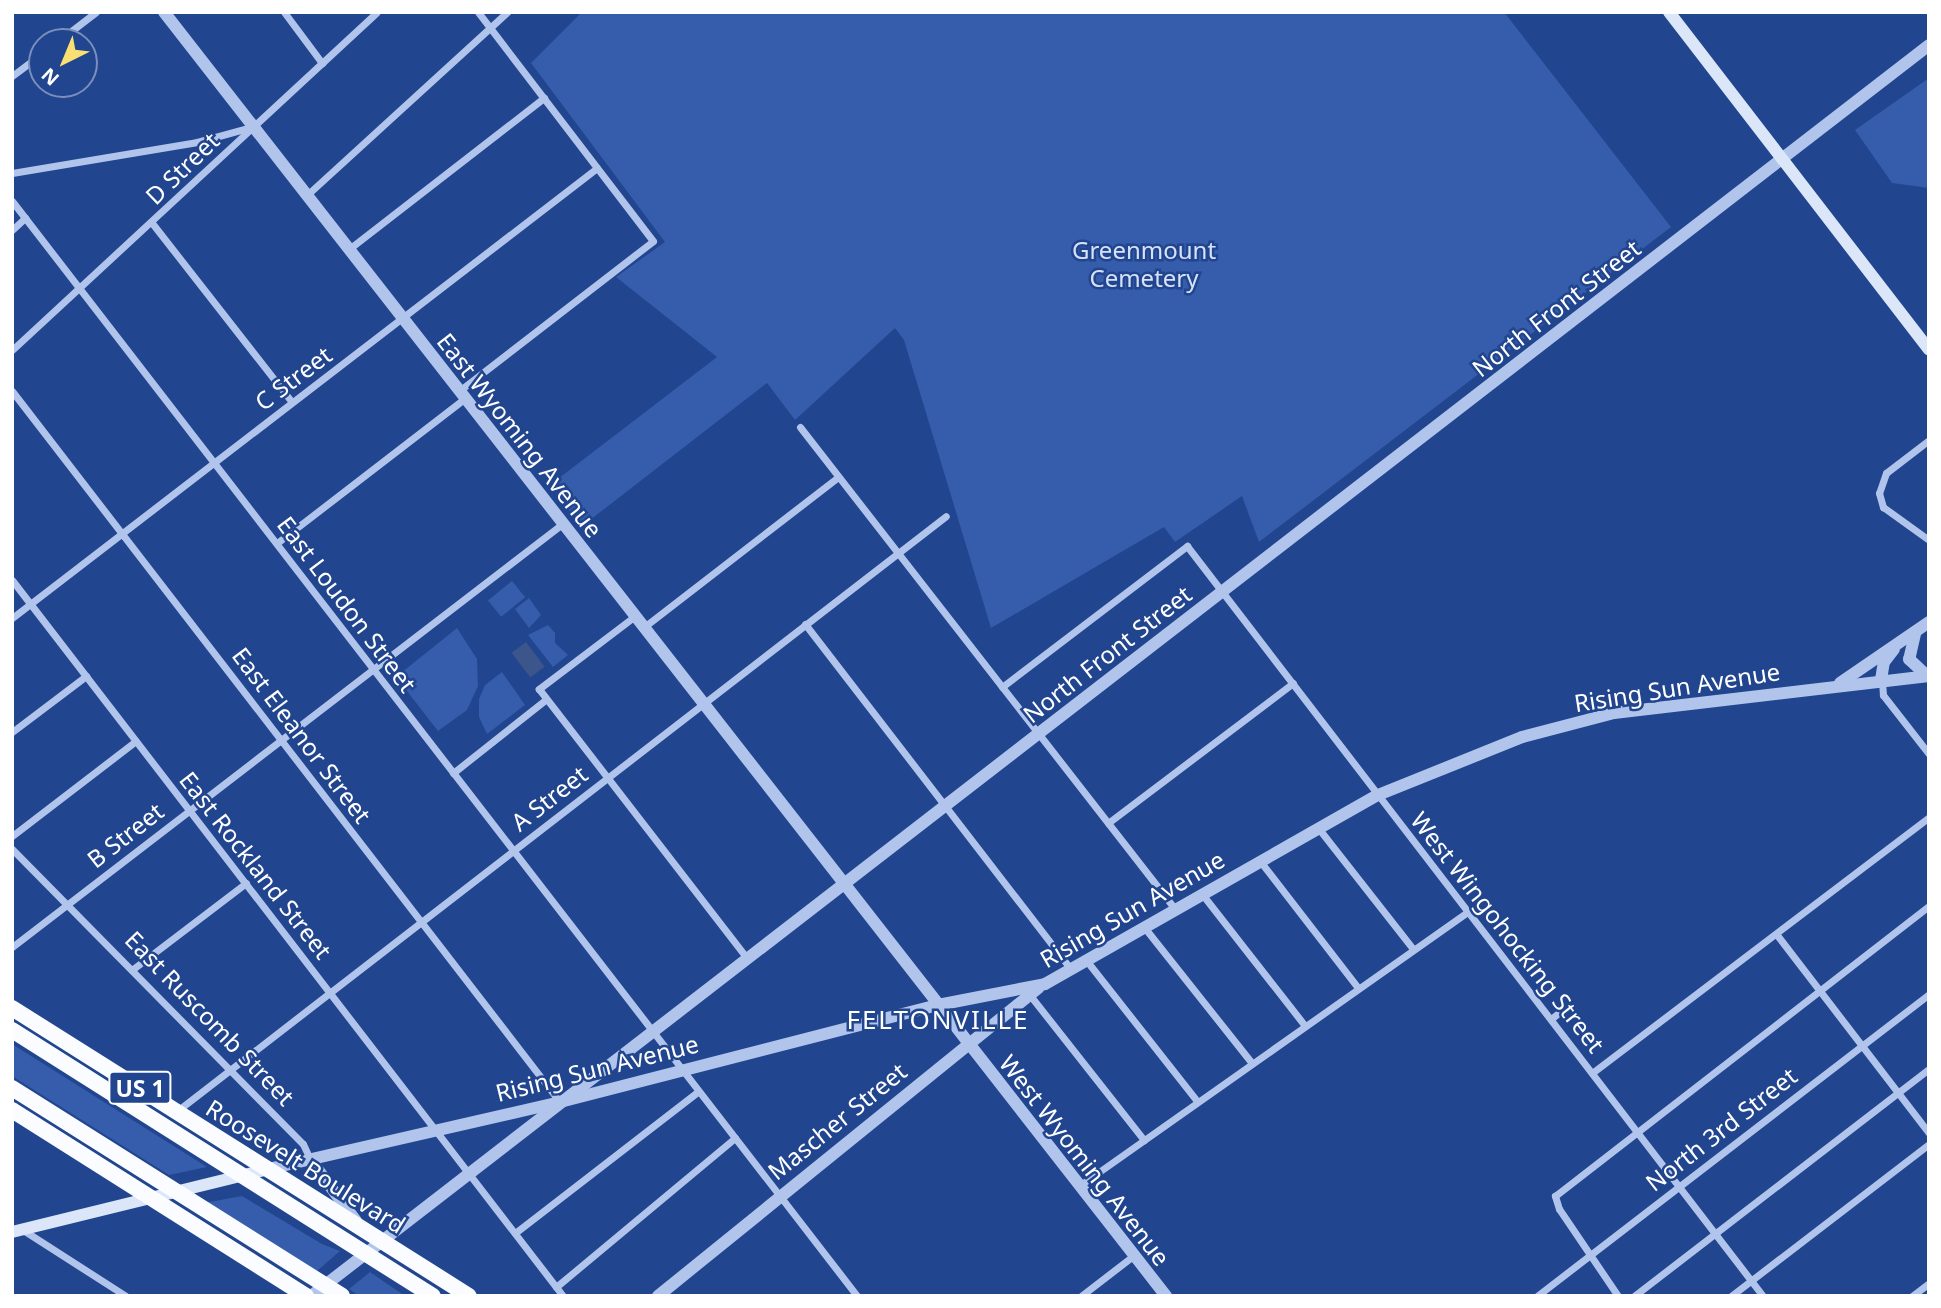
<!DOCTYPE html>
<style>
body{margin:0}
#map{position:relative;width:1941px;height:1308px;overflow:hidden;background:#21458e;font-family:"Noto Sans",sans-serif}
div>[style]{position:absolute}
.green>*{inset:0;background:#355dab;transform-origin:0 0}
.water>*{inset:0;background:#3c558a;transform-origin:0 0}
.minor>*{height:7px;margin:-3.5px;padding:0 3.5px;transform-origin:3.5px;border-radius:3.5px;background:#b1c5ec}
.tertiary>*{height:12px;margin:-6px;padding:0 6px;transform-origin:6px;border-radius:6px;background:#b1c5ec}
.secondary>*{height:12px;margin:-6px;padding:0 6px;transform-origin:6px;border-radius:6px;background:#dce6f9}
.trunk>*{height:16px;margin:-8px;padding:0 8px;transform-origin:8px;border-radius:8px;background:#fafcff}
span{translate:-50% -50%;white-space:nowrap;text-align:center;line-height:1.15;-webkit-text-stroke:5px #21458e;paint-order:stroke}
.shield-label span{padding:2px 5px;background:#21458e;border:2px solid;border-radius:5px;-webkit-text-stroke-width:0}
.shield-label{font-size:23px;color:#fff;font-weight:700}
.street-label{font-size:24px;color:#fff}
.park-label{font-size:24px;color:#d6e2f9}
.neighbourhood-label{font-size:26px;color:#fff;letter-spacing:2px}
.frame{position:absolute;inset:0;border:14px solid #fff;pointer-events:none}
.north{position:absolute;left:28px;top:28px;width:70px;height:70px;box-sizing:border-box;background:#21458e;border:2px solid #7a8fbb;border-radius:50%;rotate:223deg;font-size:19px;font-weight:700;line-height:28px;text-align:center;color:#fff}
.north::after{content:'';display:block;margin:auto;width:24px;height:32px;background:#f8e072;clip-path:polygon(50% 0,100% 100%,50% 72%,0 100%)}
</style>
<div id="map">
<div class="green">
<i style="clip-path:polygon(582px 12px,1504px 12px,1671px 227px,1259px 542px,1242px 496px,1175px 542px,1164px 527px,991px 628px,904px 340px,895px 328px,795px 420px,767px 383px,581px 527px,550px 485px,717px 357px,616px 277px,665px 242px,531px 63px)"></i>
<i style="clip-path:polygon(1929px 78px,1929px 188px,1892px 183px,1855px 130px)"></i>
<i style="left:512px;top:581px;width:21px;height:31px;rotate:51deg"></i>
<i style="clip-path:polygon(529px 598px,541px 615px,529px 628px,515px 609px)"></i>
<i style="clip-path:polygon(548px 625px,555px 633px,555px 643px,568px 655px,553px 667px,528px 635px)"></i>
<i style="clip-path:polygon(457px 628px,477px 659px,478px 686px,467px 710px,438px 731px,396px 677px)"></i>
<i style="clip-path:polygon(502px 672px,525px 705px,487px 734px,479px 717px,479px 699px,485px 685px)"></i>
<i style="clip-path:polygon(12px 1044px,207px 1167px,169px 1175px,12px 1076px)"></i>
<i style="clip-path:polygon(242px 1196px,322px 1244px,340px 1251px,317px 1271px,204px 1203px)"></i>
<i style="clip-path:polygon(370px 1272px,405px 1296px,359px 1296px,349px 1289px)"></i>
</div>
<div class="water">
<i style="left:526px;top:642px;width:31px;height:18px;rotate:53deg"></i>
</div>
<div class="minor">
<i style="left:284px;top:12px;width:64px;rotate:53.3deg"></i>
<i style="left:57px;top:42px;width:49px;rotate:-37.6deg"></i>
<i style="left:12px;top:76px;width:38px;rotate:-37deg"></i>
<i style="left:12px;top:173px;width:188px;rotate:-9.5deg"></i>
<i style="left:197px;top:142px;width:57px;rotate:-15.3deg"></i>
<i style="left:308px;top:194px;width:270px;rotate:-42.4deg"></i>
<i style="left:12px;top:201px;width:1383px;rotate:52.34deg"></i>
<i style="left:152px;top:223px;width:227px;rotate:52deg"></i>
<i style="left:12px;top:230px;width:18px;rotate:-43deg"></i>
<i style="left:349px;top:249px;width:247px;rotate:-37.8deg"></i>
<i style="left:12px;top:350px;width:497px;rotate:-42.8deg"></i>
<i style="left:12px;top:391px;width:898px;rotate:52.38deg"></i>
<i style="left:459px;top:391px;width:245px;rotate:-37.7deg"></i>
<i style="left:653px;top:241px;width:288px;rotate:-127.4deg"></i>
<i style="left:800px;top:427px;width:611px;rotate:52.12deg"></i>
<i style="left:1929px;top:440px;width:54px;rotate:142.5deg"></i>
<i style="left:1886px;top:473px;width:21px;rotate:109deg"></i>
<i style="left:1879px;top:493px;width:15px;rotate:74deg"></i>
<i style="left:1883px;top:507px;width:57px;rotate:35.7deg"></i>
<i style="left:277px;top:543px;width:237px;rotate:-37.6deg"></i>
<i style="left:12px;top:580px;width:903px;rotate:52.42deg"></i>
<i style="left:635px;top:616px;width:121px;rotate:142.8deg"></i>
<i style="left:539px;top:689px;width:340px;rotate:52.3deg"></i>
<i style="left:12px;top:618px;width:738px;rotate:-37.57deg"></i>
<i style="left:805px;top:624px;width:436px;rotate:52.4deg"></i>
<i style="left:644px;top:627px;width:245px;rotate:-37.7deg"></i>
<i style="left:1882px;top:681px;width:14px;rotate:86deg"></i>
<i style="left:1883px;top:695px;width:75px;rotate:52.1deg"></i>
<i style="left:1002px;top:687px;width:233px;rotate:-37.3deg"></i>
<i style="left:1187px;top:546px;width:946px;rotate:52.48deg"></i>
<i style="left:12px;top:732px;width:93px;rotate:-37.1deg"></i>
<i style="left:453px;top:773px;width:116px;rotate:-38.4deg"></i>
<i style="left:1108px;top:823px;width:232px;rotate:-37.1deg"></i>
<i style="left:1319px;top:829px;width:152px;rotate:51.9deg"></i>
<i style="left:12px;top:836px;width:156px;rotate:-37.5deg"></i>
<i style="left:12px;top:849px;width:414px;rotate:45.4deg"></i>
<i style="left:303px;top:1144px;width:17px;rotate:65deg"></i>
<i style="left:1260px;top:861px;width:160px;rotate:52.3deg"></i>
<i style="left:1202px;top:894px;width:167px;rotate:52deg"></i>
<i style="left:1144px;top:927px;width:172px;rotate:51.6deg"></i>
<i style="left:1777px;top:935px;width:250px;rotate:52.5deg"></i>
<i style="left:12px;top:947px;width:694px;rotate:-37.56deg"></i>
<i style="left:1086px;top:960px;width:179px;rotate:51.8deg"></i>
<i style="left:133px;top:969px;width:142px;rotate:-37.3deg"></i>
<i style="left:1029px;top:994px;width:186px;rotate:51.8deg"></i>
<i style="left:1551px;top:1019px;width:14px;rotate:-39deg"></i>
<i style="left:1592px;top:1073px;width:423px;rotate:-37.2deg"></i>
<i style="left:177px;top:1111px;width:972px;rotate:-37.73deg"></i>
<i style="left:1079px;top:1186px;width:476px;rotate:-35.2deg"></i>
<i style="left:23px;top:1230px;width:122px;rotate:32.7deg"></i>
<i style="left:515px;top:1233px;width:232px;rotate:-37.7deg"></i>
<i style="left:556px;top:1287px;width:233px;rotate:-39.8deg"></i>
<i style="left:1081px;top:1296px;width:66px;rotate:-37.6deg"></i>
<i style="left:1537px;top:1296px;width:495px;rotate:-37.6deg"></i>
<i style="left:1618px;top:1296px;width:105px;rotate:-124.1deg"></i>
<i style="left:1559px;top:1209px;width:14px;rotate:-107deg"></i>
<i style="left:1555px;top:1196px;width:473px;rotate:-37.8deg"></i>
<i style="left:1634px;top:1296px;width:372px;rotate:-37.6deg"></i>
<i style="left:1731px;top:1296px;width:250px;rotate:-37.5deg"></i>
<i style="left:1912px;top:1296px;width:21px;rotate:-37deg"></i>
</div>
<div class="tertiary">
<i style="left:164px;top:12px;width:1629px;rotate:52.03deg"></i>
<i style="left:1915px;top:634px;width:26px;rotate:103deg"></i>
<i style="left:1909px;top:659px;width:25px;rotate:43deg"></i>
<i style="left:1881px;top:680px;width:18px;rotate:-81deg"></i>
<i style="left:1884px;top:662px;width:16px;rotate:-52deg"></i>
<i style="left:1840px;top:683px;width:108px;rotate:-34.4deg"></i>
<i style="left:310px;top:1159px;width:77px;rotate:53.4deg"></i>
<i style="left:268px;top:1169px;width:300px;rotate:-12.9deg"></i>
<i style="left:560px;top:1102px;width:390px;rotate:-14.4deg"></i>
<i style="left:938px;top:1005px;width:109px;rotate:-11.1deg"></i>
<i style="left:1045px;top:984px;width:383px;rotate:-29.6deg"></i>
<i style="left:1378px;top:795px;width:155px;rotate:-21.9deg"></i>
<i style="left:1522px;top:737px;width:95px;rotate:-14.6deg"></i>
<i style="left:1614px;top:713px;width:317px;rotate:-6.7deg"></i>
<i style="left:311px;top:1296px;width:2045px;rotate:-37.71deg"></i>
<i style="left:658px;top:1296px;width:490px;rotate:-39deg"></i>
</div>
<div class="secondary">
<i style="left:1669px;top:12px;width:426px;rotate:52.4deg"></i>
<i style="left:12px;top:1232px;width:264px;rotate:-13.8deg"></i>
</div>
<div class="trunk">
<i style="left:12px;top:1008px;width:540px;rotate:32.22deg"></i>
<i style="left:12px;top:1030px;width:498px;rotate:32.3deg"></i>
<i style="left:12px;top:1088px;width:390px;rotate:32.2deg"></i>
<i style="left:12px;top:1110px;width:348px;rotate:32.3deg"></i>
</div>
<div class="shield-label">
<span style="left:140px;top:1088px">US 1</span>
</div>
<div class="street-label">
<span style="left:182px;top:168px;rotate:-44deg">D Street</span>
<span style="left:1556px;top:308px;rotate:-38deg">North Front Street</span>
<span style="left:293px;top:378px;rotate:-37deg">C Street</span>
<span style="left:520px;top:435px;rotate:52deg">East Wyoming Avenue</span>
<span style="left:347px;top:604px;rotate:53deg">East Loudon Street</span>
<span style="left:1107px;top:654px;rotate:-38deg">North Front Street</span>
<span style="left:1677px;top:687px;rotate:-9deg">Rising Sun Avenue</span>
<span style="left:302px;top:735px;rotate:53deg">East Eleanor Street</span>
<span style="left:549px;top:798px;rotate:-38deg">A Street</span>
<span style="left:125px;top:835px;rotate:-38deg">B Street</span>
<span style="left:256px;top:865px;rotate:52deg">East Rockland Street</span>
<span style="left:1132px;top:909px;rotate:-30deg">Rising Sun Avenue</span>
<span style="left:1508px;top:932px;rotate:52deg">West Wingohocking Street</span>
<span style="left:210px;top:1018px;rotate:46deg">East Ruscomb Street</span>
<span style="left:597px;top:1068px;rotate:-14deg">Rising Sun Avenue</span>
<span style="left:837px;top:1121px;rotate:-39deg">Mascher Street</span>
<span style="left:1721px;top:1129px;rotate:-38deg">North 3rd Street</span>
<span style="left:1085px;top:1160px;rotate:52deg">West Wyoming Avenue</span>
<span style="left:306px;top:1166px;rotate:32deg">Roosevelt Boulevard</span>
</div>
<div class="park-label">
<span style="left:1144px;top:264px">Greenmount<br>Cemetery</span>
</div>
<div class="neighbourhood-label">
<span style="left:938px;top:1020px">FELTONVILLE</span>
</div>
<div class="frame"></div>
<div class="north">N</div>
</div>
